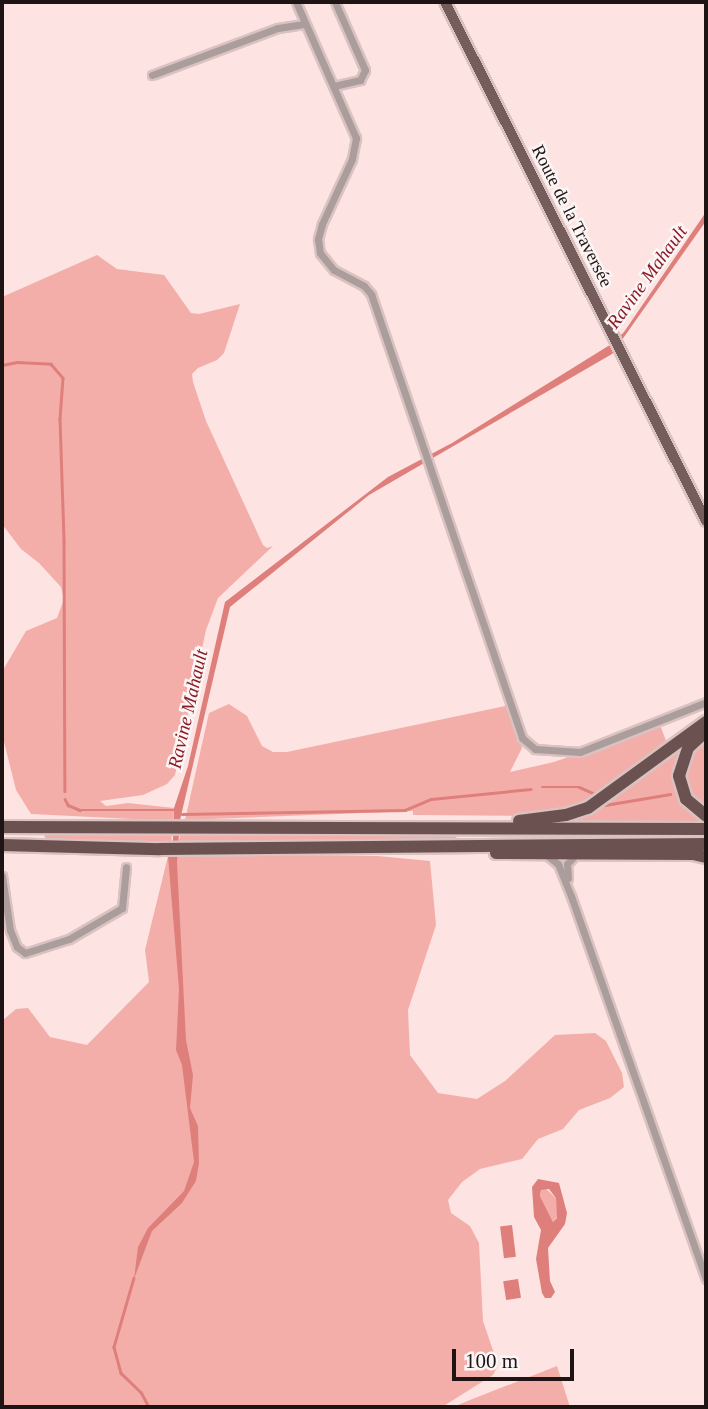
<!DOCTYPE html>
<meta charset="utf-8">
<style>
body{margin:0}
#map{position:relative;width:708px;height:1409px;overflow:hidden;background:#fde3e1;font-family:"Times New Roman",serif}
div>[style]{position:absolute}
.green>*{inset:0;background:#f4aeaa}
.water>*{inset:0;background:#de7f7c;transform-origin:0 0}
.stream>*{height:2.5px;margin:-1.25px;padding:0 1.25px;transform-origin:1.25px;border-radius:1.25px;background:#de7f7c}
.roads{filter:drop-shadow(2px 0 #d9c2c0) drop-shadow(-2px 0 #d9c2c0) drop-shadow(0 2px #d9c2c0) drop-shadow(0 -2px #d9c2c0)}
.minor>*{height:7px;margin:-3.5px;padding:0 3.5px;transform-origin:3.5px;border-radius:3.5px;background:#ab9d9c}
.primary>*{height:10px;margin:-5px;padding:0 5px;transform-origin:5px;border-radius:5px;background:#755d5c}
.trunk>*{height:12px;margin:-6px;padding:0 6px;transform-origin:6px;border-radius:6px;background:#6b5251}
span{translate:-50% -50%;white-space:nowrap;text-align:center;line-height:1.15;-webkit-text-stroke:5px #fcf5f5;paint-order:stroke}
.street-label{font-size:18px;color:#1f1414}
.water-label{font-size:19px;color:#8c1a25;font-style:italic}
.frame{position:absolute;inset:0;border:4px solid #1f1414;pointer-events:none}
.scale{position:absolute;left:452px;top:1349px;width:122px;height:32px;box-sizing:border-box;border:4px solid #1f1414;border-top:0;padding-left:9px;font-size:21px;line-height:24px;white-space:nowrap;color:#1f1414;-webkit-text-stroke:5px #fcf5f5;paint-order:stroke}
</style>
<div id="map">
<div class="green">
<i style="clip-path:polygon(97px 255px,117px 269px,164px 275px,191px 313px,199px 314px,240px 304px,224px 353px,217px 360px,198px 368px,192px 374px,193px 382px,206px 421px,263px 545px,267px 548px,273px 546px,218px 598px,206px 630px,175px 775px,167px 784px,143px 795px,100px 801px,106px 806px,128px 803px,174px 808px,173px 821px,31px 814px,16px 790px,2px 734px,3px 670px,26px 631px,57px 618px,64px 599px,61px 587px,39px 563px,21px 549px,2px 524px,2px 297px)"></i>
<i style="clip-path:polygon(229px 704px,247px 716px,262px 746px,273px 752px,287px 752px,510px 705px,522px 748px,510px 772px,554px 762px,660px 725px,668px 746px,605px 791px,572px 810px,529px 816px,413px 815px,413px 811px,185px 820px,209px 713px)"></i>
<i style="clip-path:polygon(706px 736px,706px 812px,684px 788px,687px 755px)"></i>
<i style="clip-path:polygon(682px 748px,675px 762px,675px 789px,682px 804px,701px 823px,572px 821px)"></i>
<i style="clip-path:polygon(172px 832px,171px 844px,47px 842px,44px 835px)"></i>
<i style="clip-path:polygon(181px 832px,457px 833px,456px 841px,178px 844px)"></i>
<i style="clip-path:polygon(168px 856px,378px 856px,430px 861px,436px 925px,408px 1010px,410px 1055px,438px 1093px,477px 1099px,505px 1081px,555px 1035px,595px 1033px,606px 1041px,622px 1073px,624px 1087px,610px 1098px,579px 1110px,563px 1129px,538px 1139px,522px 1159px,480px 1169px,462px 1182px,448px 1200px,451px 1213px,470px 1226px,479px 1243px,483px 1321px,498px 1365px,493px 1375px,442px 1407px,2px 1407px,2px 1021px,16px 1009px,28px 1008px,50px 1037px,87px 1045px,149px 982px,145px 950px)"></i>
<i style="clip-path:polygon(546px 1189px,556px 1198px,558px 1216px,553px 1222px,540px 1196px,541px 1190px)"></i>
<i style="clip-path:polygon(557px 1366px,570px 1407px,453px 1407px,470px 1400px)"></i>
</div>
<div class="water">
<i style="clip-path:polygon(706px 212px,706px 221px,612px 354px,369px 495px,230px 607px,180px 820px,177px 862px,186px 1040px,193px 1075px,190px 1108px,198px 1126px,199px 1163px,196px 1181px,182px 1203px,152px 1231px,134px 1279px,138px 1247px,148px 1228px,184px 1191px,194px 1162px,182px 1065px,176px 1050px,179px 989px,168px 856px,173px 839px,174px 808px,188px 766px,225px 602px,388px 477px,452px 443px,613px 343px,624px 332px)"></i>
<i style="clip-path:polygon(evenodd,538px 1179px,559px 1183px,567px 1213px,565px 1224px,548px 1248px,550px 1281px,555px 1292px,551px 1298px,545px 1298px,542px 1293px,536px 1259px,541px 1230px,534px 1217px,532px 1187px,538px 1179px,549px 1189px,556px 1198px,557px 1218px,553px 1222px,540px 1196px,541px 1190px,549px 1189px)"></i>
<i style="left:512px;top:1225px;width:32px;height:12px;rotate:83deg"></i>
<i style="left:518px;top:1279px;width:19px;height:15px;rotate:81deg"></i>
</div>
<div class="stream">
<i style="left:2px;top:365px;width:15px;rotate:-11deg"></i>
<i style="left:17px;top:362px;width:34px;rotate:3deg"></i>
<i style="left:51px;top:364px;width:18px;rotate:49deg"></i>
<i style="left:63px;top:378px;width:41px;rotate:94.2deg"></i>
<i style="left:60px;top:419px;width:122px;rotate:88.1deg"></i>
<i style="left:64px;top:541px;width:250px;rotate:89.8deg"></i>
<i style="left:542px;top:787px;width:37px"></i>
<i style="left:579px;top:787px;width:15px;rotate:23deg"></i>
<i style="left:65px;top:799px;width:7px;rotate:63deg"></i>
<i style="left:68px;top:805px;width:13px;rotate:23deg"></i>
<i style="left:80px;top:810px;width:95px"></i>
<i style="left:605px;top:805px;width:66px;rotate:-9.6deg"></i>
<i style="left:182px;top:814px;width:223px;rotate:-1deg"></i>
<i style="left:405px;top:810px;width:28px;rotate:-23deg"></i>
<i style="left:431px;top:799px;width:100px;rotate:-5.7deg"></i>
<i style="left:134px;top:1278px;width:72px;rotate:106.2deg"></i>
<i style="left:114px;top:1347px;width:27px;rotate:75deg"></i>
<i style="left:121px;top:1373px;width:28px;rotate:44deg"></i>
<i style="left:141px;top:1392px;width:17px;rotate:62deg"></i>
</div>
<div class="roads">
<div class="minor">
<i style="left:296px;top:2px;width:149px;rotate:66.2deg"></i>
<i style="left:356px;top:138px;width:21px;rotate:101deg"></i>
<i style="left:352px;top:159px;width:72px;rotate:114.8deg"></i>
<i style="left:322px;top:224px;width:16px;rotate:105deg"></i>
<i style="left:318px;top:239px;width:14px;rotate:82deg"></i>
<i style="left:320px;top:253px;width:22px;rotate:51deg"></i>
<i style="left:334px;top:270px;width:34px;rotate:28deg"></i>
<i style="left:364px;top:286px;width:11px;rotate:49deg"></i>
<i style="left:371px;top:294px;width:469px;rotate:71.2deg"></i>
<i style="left:522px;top:738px;width:17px;rotate:40deg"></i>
<i style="left:535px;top:749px;width:45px;rotate:3.8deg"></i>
<i style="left:580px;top:752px;width:136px;rotate:-21.6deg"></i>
<i style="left:152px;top:75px;width:134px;rotate:-20.5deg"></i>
<i style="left:278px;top:28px;width:26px;rotate:-9deg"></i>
<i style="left:334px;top:86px;width:27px;rotate:-13deg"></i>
<i style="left:360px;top:80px;width:11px;rotate:-63deg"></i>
<i style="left:365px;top:70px;width:74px;rotate:-113.8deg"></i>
<i style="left:548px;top:856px;width:13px;rotate:39deg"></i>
<i style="left:558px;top:864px;width:35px;rotate:68deg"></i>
<i style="left:571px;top:896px;width:406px;rotate:70.6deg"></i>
<i style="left:2px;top:876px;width:55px;rotate:81.6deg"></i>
<i style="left:10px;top:930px;width:18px;rotate:68deg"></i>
<i style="left:17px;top:947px;width:10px;rotate:37deg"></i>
<i style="left:25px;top:953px;width:46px;rotate:-17.7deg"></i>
<i style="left:69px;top:939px;width:61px;rotate:-30.3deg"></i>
<i style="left:122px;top:908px;width:41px;rotate:-84.4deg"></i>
<i style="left:568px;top:878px;width:14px;rotate:-94deg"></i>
<i style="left:567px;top:864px;width:12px;rotate:-48deg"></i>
</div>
<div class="primary">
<i style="left:445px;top:2px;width:581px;rotate:63.3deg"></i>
</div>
<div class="trunk">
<i style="left:705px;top:732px;width:23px;rotate:137deg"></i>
<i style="left:688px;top:748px;width:29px;rotate:108deg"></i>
<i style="left:679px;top:776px;width:24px;rotate:73deg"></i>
<i style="left:686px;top:799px;width:26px;rotate:40deg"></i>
<i style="left:519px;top:821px;width:47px;rotate:-7.3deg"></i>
<i style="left:566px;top:815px;width:23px;rotate:-18deg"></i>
<i style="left:588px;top:808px;width:146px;rotate:-36.1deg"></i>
<i style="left:2px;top:827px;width:704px;rotate:0.16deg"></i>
<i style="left:2px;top:845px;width:158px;rotate:1.5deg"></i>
<i style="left:160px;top:849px;width:546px;rotate:-0.52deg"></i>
<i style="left:496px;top:853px;width:197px;rotate:0.3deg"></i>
<i style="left:693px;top:854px;width:13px;rotate:13deg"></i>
</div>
</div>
<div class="street-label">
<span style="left:572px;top:216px;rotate:63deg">Route de la Traversée</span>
</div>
<div class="water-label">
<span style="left:647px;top:277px;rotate:-54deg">Ravine Mahault</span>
<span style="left:188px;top:709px;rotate:-77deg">Ravine Mahault</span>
</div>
<div class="frame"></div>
<div class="scale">100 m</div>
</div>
